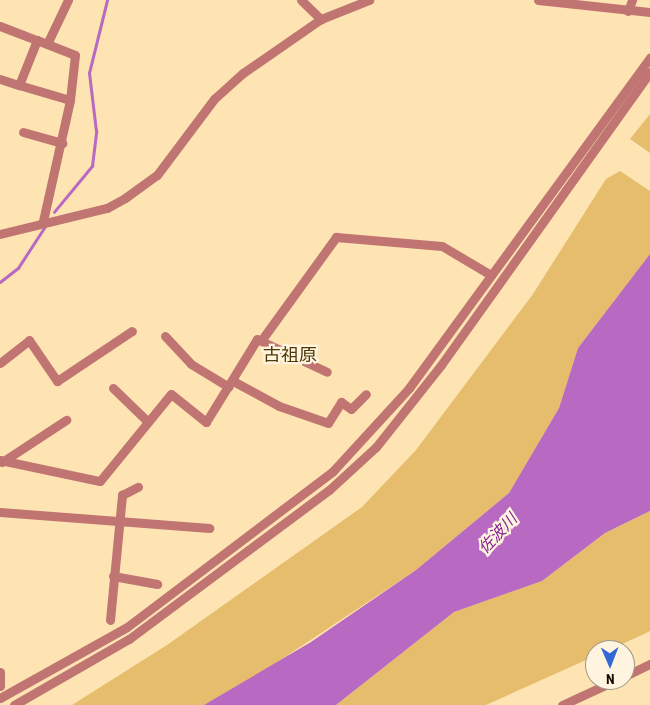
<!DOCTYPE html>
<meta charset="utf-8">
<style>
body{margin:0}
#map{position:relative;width:650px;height:705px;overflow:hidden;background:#fee4b3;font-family:"Roboto Condensed","Noto Sans JP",sans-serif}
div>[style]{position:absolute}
.green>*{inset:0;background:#e6bd6d}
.water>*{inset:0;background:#b869c2}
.stream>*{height:2.5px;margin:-1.25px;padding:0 1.25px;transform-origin:1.25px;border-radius:1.25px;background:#b869c2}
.minor>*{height:9px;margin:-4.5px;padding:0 4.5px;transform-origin:4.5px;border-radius:4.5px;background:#c17572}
span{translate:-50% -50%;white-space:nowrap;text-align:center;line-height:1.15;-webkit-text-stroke:4.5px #fef4e0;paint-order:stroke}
.water-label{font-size:16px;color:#832190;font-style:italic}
.quarter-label{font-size:18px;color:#4f3907}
.north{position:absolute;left:585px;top:640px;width:50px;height:50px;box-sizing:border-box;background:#fef4e0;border:1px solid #a09786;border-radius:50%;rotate:179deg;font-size:14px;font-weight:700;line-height:20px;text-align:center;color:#140c00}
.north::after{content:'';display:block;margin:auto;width:18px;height:22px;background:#3468d7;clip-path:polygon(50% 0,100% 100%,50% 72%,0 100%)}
</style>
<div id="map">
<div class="green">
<i style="clip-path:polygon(650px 114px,650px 153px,630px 139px)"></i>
<i style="clip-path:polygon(620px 171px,650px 191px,650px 254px,578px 348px,559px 408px,509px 493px,416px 570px,238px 688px,204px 705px,72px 705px,167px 645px,362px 507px,416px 450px,533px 294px,606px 179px)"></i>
<i style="clip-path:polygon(650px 511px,650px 631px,644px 634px,609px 650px,595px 650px,595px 656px,486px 705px,336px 705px,454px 612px,542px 581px,605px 533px)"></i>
</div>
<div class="water">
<i style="clip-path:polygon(650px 254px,650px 511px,605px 533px,542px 581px,454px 612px,336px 705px,204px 705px,311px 642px,416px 570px,509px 493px,559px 408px,578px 348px)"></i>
</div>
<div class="stream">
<i style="left:54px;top:212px;width:60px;rotate:-50.4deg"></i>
<i style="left:92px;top:166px;width:35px;rotate:-83deg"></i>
<i style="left:96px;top:131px;width:58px;rotate:-96.9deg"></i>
<i style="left:89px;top:73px;width:75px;rotate:-76.1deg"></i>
<i style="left:0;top:282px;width:23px;rotate:-38deg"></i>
<i style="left:18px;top:268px;width:48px;rotate:-57deg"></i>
</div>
<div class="minor">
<i style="left:301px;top:0;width:28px;rotate:44deg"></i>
<i style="left:538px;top:0;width:113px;rotate:6.1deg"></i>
<i style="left:628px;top:11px;width:12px;rotate:-70deg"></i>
<i style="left:0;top:26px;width:40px;rotate:21deg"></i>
<i style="left:47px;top:44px;width:49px;rotate:-64.5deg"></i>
<i style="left:0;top:79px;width:20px;rotate:18deg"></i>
<i style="left:23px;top:132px;width:41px;rotate:15.8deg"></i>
<i style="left:43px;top:221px;width:124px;rotate:-77.4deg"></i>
<i style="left:70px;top:100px;width:45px;rotate:-83.7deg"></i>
<i style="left:75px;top:55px;width:41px;rotate:-158.5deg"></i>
<i style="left:37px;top:40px;width:48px;rotate:111.8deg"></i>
<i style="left:19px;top:85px;width:53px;rotate:16.4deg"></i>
<i style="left:0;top:234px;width:110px;rotate:-13.7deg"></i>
<i style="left:107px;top:208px;width:21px;rotate:-29deg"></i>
<i style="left:125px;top:198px;width:39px;rotate:-36deg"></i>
<i style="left:157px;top:175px;width:95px;rotate:-53.1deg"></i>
<i style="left:214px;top:99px;width:39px;rotate:-42deg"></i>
<i style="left:243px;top:73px;width:95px;rotate:-34.7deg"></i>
<i style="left:321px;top:19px;width:52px;rotate:-21.6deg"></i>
<i style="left:165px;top:336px;width:38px;rotate:47deg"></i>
<i style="left:191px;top:364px;width:44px;rotate:31.2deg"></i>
<i style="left:263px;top:338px;width:125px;rotate:-54.1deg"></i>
<i style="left:336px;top:237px;width:106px;rotate:4.9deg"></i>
<i style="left:442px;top:246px;width:57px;rotate:30.6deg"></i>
<i style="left:0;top:363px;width:37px;rotate:-38deg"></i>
<i style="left:29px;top:340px;width:50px;rotate:55.7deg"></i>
<i style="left:57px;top:381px;width:90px;rotate:-33.7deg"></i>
<i style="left:233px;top:381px;width:52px;rotate:28.5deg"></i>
<i style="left:279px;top:406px;width:52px;rotate:19.1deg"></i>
<i style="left:328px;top:423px;width:25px;rotate:-58deg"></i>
<i style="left:341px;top:402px;width:12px;rotate:35deg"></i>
<i style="left:351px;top:409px;width:21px;rotate:-45deg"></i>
<i style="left:113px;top:388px;width:46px;rotate:44.1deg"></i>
<i style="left:0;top:460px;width:102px;rotate:11.9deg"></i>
<i style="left:100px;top:481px;width:112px;rotate:-50.8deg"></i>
<i style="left:171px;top:394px;width:45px;rotate:38.7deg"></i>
<i style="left:206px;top:422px;width:97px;rotate:-58.4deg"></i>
<i style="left:257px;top:339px;width:77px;rotate:25.2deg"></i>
<i style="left:2px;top:462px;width:77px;rotate:-33.3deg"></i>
<i style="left:0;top:512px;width:210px;rotate:4.4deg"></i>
<i style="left:113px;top:576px;width:45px;rotate:10.3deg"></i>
<i style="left:110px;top:620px;width:126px;rotate:-84.5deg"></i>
<i style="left:122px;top:495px;width:18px;rotate:-27deg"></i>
<i style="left:0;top:672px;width:14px;rotate:90deg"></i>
<i style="left:625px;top:676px;width:28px;rotate:-26deg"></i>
<i style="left:0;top:698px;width:145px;rotate:-29.2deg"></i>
<i style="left:127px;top:627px;width:258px;rotate:-37.1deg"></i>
<i style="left:333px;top:471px;width:113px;rotate:-47.5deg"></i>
<i style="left:409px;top:388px;width:409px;rotate:-53.9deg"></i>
<i style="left:14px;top:705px;width:133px;rotate:-29.9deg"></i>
<i style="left:129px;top:639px;width:249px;rotate:-36.7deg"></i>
<i style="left:329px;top:490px;width:64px;rotate:-42.5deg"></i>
<i style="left:376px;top:447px;width:105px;rotate:-51.6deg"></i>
<i style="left:441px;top:365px;width:360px;rotate:-54.5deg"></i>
<i style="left:562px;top:705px;width:60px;rotate:-24.8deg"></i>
</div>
<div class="water-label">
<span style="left:498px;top:534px;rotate:-47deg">佐波川</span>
</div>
<div class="quarter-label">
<span style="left:290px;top:355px">古祖原</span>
</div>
<div class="north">N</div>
</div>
